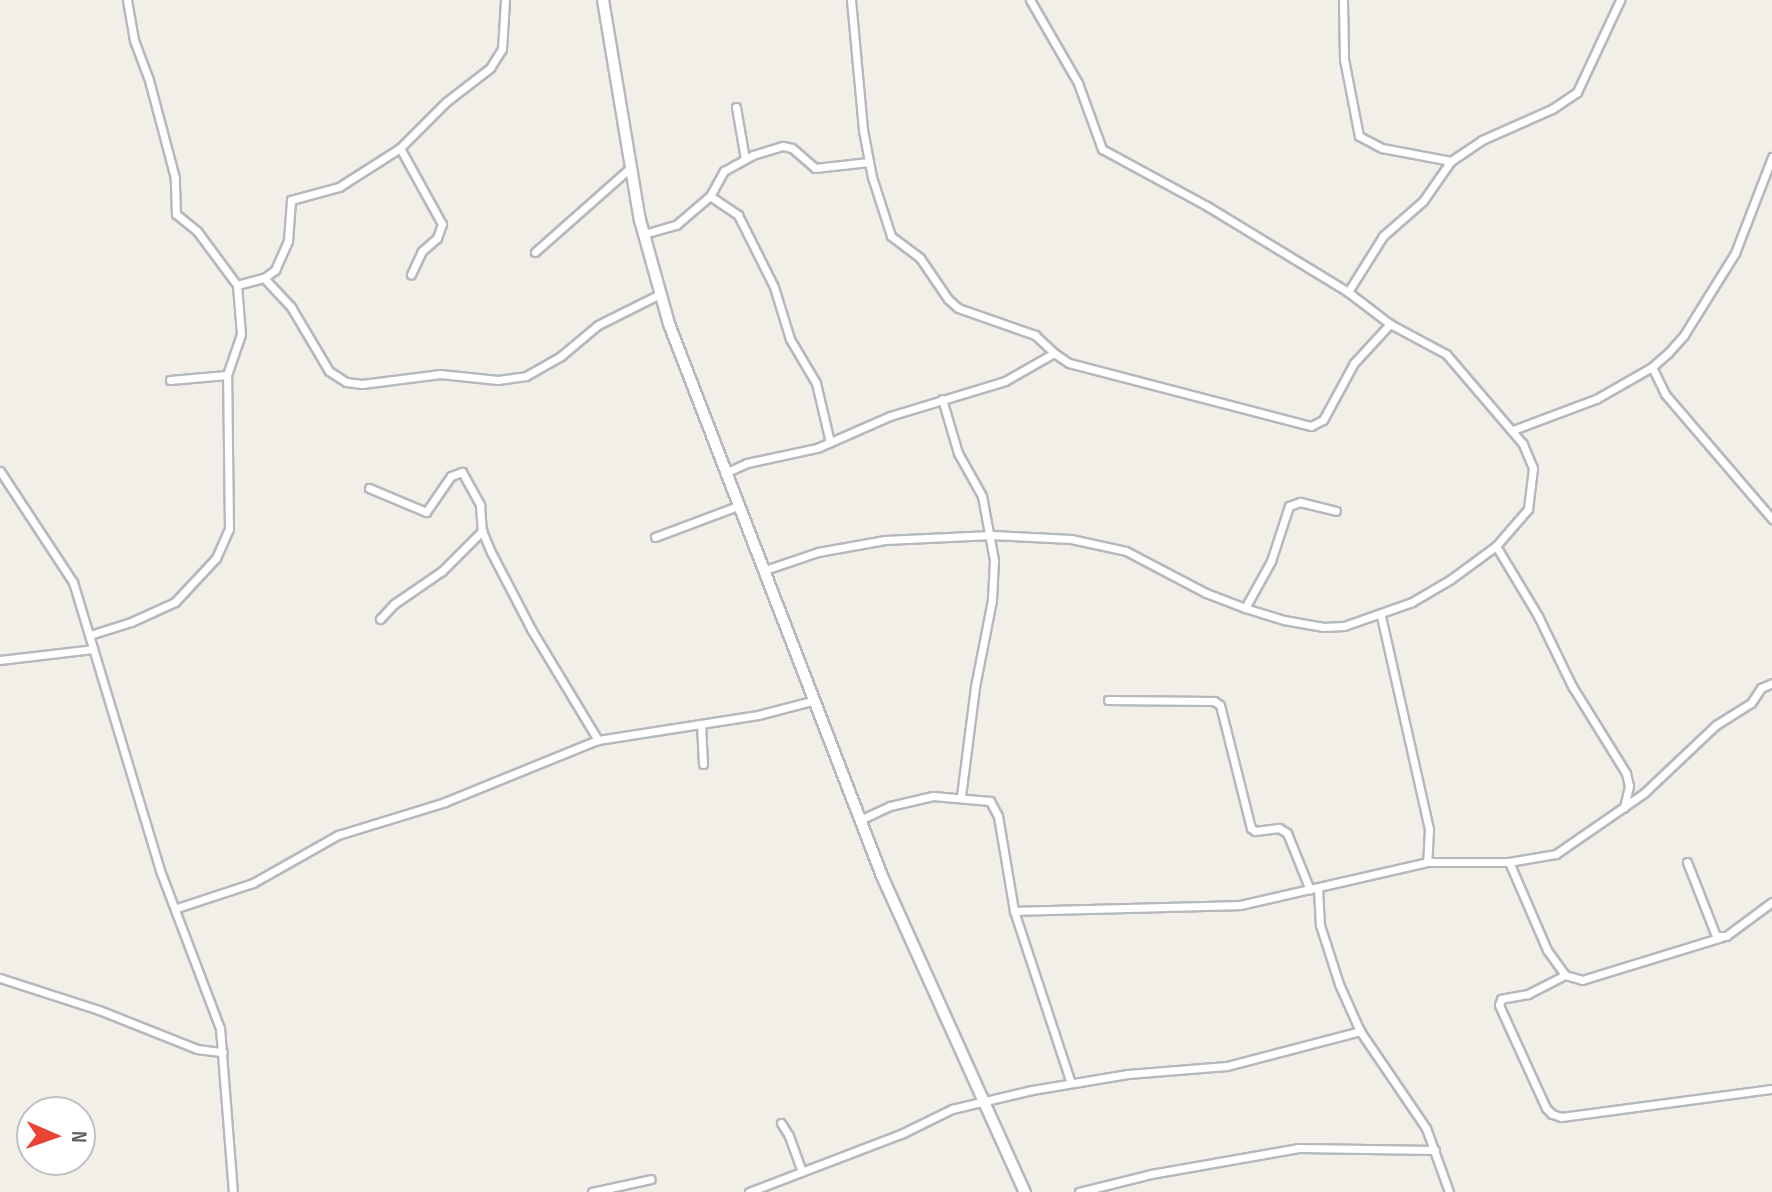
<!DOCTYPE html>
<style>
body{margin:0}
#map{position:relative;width:1772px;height:1192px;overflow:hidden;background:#f1efe8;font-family:"Sofia Sans Condensed",sans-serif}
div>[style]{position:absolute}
.roads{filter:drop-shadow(2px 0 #b5b8bc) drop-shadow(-2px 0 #b5b8bc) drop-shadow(0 2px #b5b8bc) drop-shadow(0 -2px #b5b8bc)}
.street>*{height:7px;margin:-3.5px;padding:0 3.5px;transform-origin:3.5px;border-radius:3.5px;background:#fff}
.secondary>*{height:10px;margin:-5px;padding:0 5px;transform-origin:5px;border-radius:5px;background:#fff}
span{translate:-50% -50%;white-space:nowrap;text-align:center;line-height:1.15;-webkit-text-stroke:6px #fff;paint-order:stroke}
.north{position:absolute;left:16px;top:1096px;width:80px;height:80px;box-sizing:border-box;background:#fff;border:2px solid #bfc1c3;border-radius:50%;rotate:92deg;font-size:22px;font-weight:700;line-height:32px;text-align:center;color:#5f6368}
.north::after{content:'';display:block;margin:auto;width:28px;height:36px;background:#ea4335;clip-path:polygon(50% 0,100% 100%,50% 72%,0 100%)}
</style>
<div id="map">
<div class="roads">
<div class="street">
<i style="left:851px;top:0;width:131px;rotate:84.7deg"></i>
<i style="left:863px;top:130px;width:48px;rotate:79.2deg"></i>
<i style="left:872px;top:177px;width:62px;rotate:72.1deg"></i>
<i style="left:891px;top:236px;width:36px;rotate:37deg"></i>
<i style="left:920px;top:258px;width:50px;rotate:55.7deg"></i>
<i style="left:948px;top:299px;width:13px;rotate:42deg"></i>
<i style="left:958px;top:308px;width:82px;rotate:19.3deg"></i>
<i style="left:1035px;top:335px;width:26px;rotate:43deg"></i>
<i style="left:1343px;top:0;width:59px;rotate:89deg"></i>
<i style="left:1344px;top:59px;width:78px;rotate:79deg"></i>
<i style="left:1359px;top:136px;width:26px;rotate:28deg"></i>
<i style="left:1382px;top:148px;width:70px;rotate:10.7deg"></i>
<i style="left:736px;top:107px;width:53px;rotate:80.2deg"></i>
<i style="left:400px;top:148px;width:87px;rotate:61.1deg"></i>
<i style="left:442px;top:224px;width:15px;rotate:110deg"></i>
<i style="left:437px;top:238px;width:20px;rotate:139deg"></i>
<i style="left:422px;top:251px;width:26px;rotate:115deg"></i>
<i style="left:710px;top:196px;width:34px;rotate:34deg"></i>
<i style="left:738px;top:215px;width:80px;rotate:63.4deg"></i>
<i style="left:774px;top:287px;width:54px;rotate:72.9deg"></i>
<i style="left:790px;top:339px;width:51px;rotate:59.4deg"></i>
<i style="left:816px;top:383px;width:61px;rotate:76.7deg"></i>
<i style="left:644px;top:234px;width:33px;rotate:-16deg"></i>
<i style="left:676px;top:225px;width:45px;rotate:-40.5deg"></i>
<i style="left:710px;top:196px;width:29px;rotate:-61deg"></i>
<i style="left:724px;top:171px;width:33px;rotate:-29deg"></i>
<i style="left:753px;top:155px;width:31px;rotate:-17deg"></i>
<i style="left:783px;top:146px;width:9px;rotate:13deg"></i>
<i style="left:792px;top:148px;width:30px;rotate:41deg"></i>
<i style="left:815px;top:168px;width:54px;rotate:-6.3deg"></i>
<i style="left:535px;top:252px;width:127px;rotate:-41.5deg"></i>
<i style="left:264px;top:278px;width:40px;rotate:47deg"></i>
<i style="left:291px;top:307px;width:74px;rotate:59.3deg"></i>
<i style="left:329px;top:371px;width:20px;rotate:33deg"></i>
<i style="left:346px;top:382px;width:16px;rotate:7deg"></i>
<i style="left:362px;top:384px;width:79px;rotate:-7.3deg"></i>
<i style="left:440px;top:374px;width:58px;rotate:5.9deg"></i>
<i style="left:498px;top:380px;width:28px;rotate:-8deg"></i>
<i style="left:526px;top:376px;width:40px;rotate:-29.7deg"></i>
<i style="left:561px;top:356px;width:48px;rotate:-40deg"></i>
<i style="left:598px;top:325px;width:69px;rotate:-26.6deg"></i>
<i style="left:237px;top:285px;width:28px;rotate:-15deg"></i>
<i style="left:264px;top:278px;width:14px;rotate:-36deg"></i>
<i style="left:275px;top:270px;width:32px;rotate:-66deg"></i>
<i style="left:288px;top:241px;width:41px;rotate:-85.8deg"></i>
<i style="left:291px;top:200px;width:50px;rotate:-15.2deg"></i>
<i style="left:339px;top:187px;width:72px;rotate:-32.6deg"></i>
<i style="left:400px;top:148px;width:65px;rotate:-45deg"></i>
<i style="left:446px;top:102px;width:56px;rotate:-37.7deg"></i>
<i style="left:490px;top:68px;width:22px;rotate:-58deg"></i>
<i style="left:502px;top:49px;width:49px;rotate:-86.5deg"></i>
<i style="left:1348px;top:292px;width:66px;rotate:-58deg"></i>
<i style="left:1383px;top:236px;width:53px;rotate:-41.2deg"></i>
<i style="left:1423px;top:201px;width:49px;rotate:-55deg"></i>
<i style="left:1451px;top:161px;width:37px;rotate:-34deg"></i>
<i style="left:1482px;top:140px;width:77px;rotate:-23.9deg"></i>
<i style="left:1552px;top:109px;width:30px;rotate:-34deg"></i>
<i style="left:1577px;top:92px;width:102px;rotate:-64.9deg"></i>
<i style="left:1652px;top:367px;width:30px;rotate:64deg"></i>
<i style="left:1665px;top:394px;width:165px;rotate:49.4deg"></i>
<i style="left:170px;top:380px;width:57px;rotate:-5deg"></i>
<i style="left:942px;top:399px;width:56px;rotate:73.5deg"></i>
<i style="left:958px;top:453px;width:49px;rotate:60.8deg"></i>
<i style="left:982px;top:496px;width:65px;rotate:79.4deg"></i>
<i style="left:994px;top:560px;width:40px;rotate:92.9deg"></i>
<i style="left:992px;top:600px;width:89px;rotate:101.1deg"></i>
<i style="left:975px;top:687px;width:110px;rotate:97.3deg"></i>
<i style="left:1513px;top:430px;width:89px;rotate:-20.5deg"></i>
<i style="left:1596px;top:399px;width:64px;rotate:-29.7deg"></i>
<i style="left:1652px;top:367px;width:21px;rotate:-41deg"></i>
<i style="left:1668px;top:353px;width:24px;rotate:-48deg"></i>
<i style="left:1684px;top:335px;width:97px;rotate:-58.1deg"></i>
<i style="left:1735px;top:253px;width:103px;rotate:-68.9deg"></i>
<i style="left:0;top:471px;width:133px;rotate:56.7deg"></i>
<i style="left:73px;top:582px;width:304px;rotate:73.2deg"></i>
<i style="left:161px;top:873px;width:166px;rotate:69.2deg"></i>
<i style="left:220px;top:1028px;width:165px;rotate:85.5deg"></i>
<i style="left:727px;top:472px;width:22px;rotate:-24deg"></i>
<i style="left:747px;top:463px;width:72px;rotate:-12.1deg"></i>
<i style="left:817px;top:448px;width:80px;rotate:-23.7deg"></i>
<i style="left:890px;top:416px;width:120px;rotate:-16.9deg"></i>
<i style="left:1005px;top:381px;width:56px;rotate:-29.7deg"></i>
<i style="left:1054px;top:353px;width:18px;rotate:34deg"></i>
<i style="left:1069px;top:363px;width:250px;rotate:14.6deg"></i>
<i style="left:1311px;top:426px;width:13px;rotate:-27deg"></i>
<i style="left:1323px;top:420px;width:65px;rotate:-61.5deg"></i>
<i style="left:1354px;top:363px;width:53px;rotate:-47.3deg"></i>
<i style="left:369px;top:488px;width:62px;rotate:22.8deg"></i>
<i style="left:426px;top:512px;width:44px;rotate:-55.2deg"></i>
<i style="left:451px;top:476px;width:12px;rotate:-20deg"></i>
<i style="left:462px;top:472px;width:38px;rotate:61deg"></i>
<i style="left:480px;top:505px;width:26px;rotate:86deg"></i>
<i style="left:482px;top:531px;width:23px;rotate:67deg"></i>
<i style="left:491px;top:552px;width:87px;rotate:62.5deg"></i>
<i style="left:531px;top:629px;width:130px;rotate:58.9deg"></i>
<i style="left:598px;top:740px;width:162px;rotate:-8.9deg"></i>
<i style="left:758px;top:715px;width:59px;rotate:-14.7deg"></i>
<i style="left:655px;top:537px;width:89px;rotate:-20.5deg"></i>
<i style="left:1496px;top:546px;width:82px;rotate:59deg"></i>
<i style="left:1538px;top:616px;width:78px;rotate:64.1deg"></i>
<i style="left:1572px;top:686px;width:102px;rotate:58.2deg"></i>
<i style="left:1626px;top:773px;width:13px;rotate:77deg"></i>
<i style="left:1629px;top:786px;width:22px;rotate:103deg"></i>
<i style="left:765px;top:570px;width:56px;rotate:-18.8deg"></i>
<i style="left:818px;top:552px;width:68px;rotate:-10.2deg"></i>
<i style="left:885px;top:540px;width:107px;rotate:-2.7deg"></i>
<i style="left:992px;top:535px;width:79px;rotate:2.9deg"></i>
<i style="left:1071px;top:539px;width:56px;rotate:12.3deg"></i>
<i style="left:1126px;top:551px;width:90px;rotate:27.7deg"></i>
<i style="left:1206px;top:593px;width:42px;rotate:21deg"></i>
<i style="left:1245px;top:608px;width:41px;rotate:17.1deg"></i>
<i style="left:1284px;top:620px;width:40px;rotate:10deg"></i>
<i style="left:1323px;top:627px;width:21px;rotate:-3deg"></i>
<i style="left:1344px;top:626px;width:72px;rotate:-19.4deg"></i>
<i style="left:1412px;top:602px;width:45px;rotate:-30.5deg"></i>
<i style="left:1451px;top:579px;width:56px;rotate:-36.3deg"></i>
<i style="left:1496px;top:546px;width:49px;rotate:-49.1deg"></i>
<i style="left:1528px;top:509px;width:41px;rotate:-83deg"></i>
<i style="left:1533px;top:468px;width:26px;rotate:-113deg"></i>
<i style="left:1523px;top:444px;width:118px;rotate:-130.5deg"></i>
<i style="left:1446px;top:354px;width:64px;rotate:-151.8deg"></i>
<i style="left:1390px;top:324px;width:53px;rotate:-142.7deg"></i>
<i style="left:1348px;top:292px;width:165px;rotate:-148.6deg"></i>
<i style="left:1207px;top:206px;width:119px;rotate:-151.5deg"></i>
<i style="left:1102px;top:149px;width:70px;rotate:-110deg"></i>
<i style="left:1078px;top:83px;width:96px;rotate:-120deg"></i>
<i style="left:1245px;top:608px;width:54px;rotate:-61deg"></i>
<i style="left:1271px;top:561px;width:58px;rotate:-71.9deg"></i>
<i style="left:1289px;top:506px;width:12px;rotate:-20deg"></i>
<i style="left:1300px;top:502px;width:37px;rotate:14deg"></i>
<i style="left:1381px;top:616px;width:218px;rotate:77.3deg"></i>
<i style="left:1429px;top:829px;width:33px;rotate:93deg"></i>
<i style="left:380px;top:619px;width:21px;rotate:-47deg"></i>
<i style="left:394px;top:604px;width:58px;rotate:-34.5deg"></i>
<i style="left:442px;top:571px;width:57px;rotate:-45deg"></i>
<i style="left:90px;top:635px;width:43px;rotate:-17.6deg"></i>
<i style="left:131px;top:622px;width:48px;rotate:-24.4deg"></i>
<i style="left:175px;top:602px;width:60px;rotate:-47deg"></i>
<i style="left:216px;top:558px;width:32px;rotate:-66deg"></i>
<i style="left:229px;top:529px;width:154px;rotate:-90.7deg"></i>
<i style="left:227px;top:375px;width:43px;rotate:-71.1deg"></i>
<i style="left:241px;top:334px;width:49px;rotate:-94.7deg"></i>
<i style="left:237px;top:285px;width:67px;rotate:-126.5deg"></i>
<i style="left:197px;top:231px;width:27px;rotate:-141deg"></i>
<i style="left:176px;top:214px;width:36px;rotate:-92deg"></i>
<i style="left:175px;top:178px;width:101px;rotate:-104.9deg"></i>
<i style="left:149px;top:80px;width:43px;rotate:-110.6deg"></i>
<i style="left:134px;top:40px;width:41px;rotate:-99.9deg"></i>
<i style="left:0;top:660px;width:94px;rotate:-6.7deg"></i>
<i style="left:1108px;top:700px;width:106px;rotate:0.5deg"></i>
<i style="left:1214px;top:701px;width:7px;rotate:34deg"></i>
<i style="left:1220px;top:705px;width:127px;rotate:75.9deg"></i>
<i style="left:1251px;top:828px;width:5px;rotate:37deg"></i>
<i style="left:1255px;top:831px;width:24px;rotate:-7deg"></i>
<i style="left:1279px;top:828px;width:9px;rotate:32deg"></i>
<i style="left:1287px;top:833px;width:61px;rotate:68deg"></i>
<i style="left:701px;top:724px;width:40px;rotate:87.1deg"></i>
<i style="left:862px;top:819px;width:31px;rotate:-25deg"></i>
<i style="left:890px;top:806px;width:44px;rotate:-13.1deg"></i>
<i style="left:933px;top:796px;width:57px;rotate:5deg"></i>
<i style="left:990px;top:801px;width:17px;rotate:62deg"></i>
<i style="left:998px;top:816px;width:96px;rotate:80.4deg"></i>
<i style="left:1014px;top:911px;width:226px;rotate:-1.5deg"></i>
<i style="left:1240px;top:905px;width:192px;rotate:-12.9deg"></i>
<i style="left:1427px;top:862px;width:82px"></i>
<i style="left:1509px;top:862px;width:48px;rotate:-9.7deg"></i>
<i style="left:1556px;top:854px;width:107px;rotate:-34.7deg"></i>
<i style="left:1644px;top:793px;width:99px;rotate:-43.4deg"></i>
<i style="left:1716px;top:725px;width:41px;rotate:-32.2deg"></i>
<i style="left:1751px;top:703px;width:18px;rotate:-56deg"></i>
<i style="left:1761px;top:688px;width:12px;rotate:-24deg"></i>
<i style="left:1509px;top:862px;width:96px;rotate:66.6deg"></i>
<i style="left:1547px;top:950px;width:31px;rotate:54deg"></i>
<i style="left:1565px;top:975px;width:42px;rotate:152.8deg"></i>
<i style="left:1528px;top:994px;width:27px;rotate:170deg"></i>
<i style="left:1501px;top:999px;width:6px;rotate:108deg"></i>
<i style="left:1499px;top:1005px;width:113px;rotate:65.5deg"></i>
<i style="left:1546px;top:1108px;width:8px;rotate:45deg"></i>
<i style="left:1552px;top:1114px;width:9px;rotate:18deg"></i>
<i style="left:1561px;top:1117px;width:213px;rotate:-7.6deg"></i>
<i style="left:1687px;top:862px;width:79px;rotate:68.6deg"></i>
<i style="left:1716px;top:936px;width:10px"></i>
<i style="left:1726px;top:936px;width:57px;rotate:-36.5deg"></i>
<i style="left:1318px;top:888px;width:37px;rotate:87deg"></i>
<i style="left:1320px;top:925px;width:62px;rotate:72.1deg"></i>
<i style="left:1339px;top:984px;width:51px;rotate:65.9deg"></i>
<i style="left:1360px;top:1031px;width:117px;rotate:55.8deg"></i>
<i style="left:1426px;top:1128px;width:68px;rotate:70.2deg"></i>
<i style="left:177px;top:908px;width:80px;rotate:-18.2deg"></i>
<i style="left:253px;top:883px;width:98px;rotate:-29.5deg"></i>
<i style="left:338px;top:835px;width:112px;rotate:-17.1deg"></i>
<i style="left:445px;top:802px;width:165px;rotate:-22.1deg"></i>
<i style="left:1014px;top:911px;width:181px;rotate:71.7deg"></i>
<i style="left:1565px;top:975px;width:18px;rotate:16deg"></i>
<i style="left:1582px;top:980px;width:146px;rotate:-17.1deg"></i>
<i style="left:0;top:978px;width:104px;rotate:17.9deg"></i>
<i style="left:99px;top:1010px;width:105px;rotate:21.7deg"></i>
<i style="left:197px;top:1049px;width:26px;rotate:7deg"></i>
<i style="left:781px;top:1123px;width:15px;rotate:58deg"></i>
<i style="left:789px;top:1136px;width:37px;rotate:70deg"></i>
<i style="left:592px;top:1192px;width:60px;rotate:-12.4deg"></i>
<i style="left:749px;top:1192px;width:163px;rotate:-20.9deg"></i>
<i style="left:901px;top:1134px;width:57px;rotate:-26.1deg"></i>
<i style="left:952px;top:1109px;width:82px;rotate:-13.4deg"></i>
<i style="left:1032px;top:1090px;width:97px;rotate:-9.5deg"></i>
<i style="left:1128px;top:1074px;width:99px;rotate:-4.6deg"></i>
<i style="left:1227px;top:1066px;width:138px;rotate:-14.7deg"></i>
<i style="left:1079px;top:1192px;width:74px;rotate:-14deg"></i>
<i style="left:1151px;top:1174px;width:150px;rotate:-10deg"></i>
<i style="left:1299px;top:1148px;width:136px;rotate:0.8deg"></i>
</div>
<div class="secondary">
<i style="left:603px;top:0;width:223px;rotate:80.5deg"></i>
<i style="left:640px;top:220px;width:108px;rotate:74.4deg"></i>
<i style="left:669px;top:324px;width:592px;rotate:68.9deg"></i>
<i style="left:882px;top:876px;width:347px;rotate:65.7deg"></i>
</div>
</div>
<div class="north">N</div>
</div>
